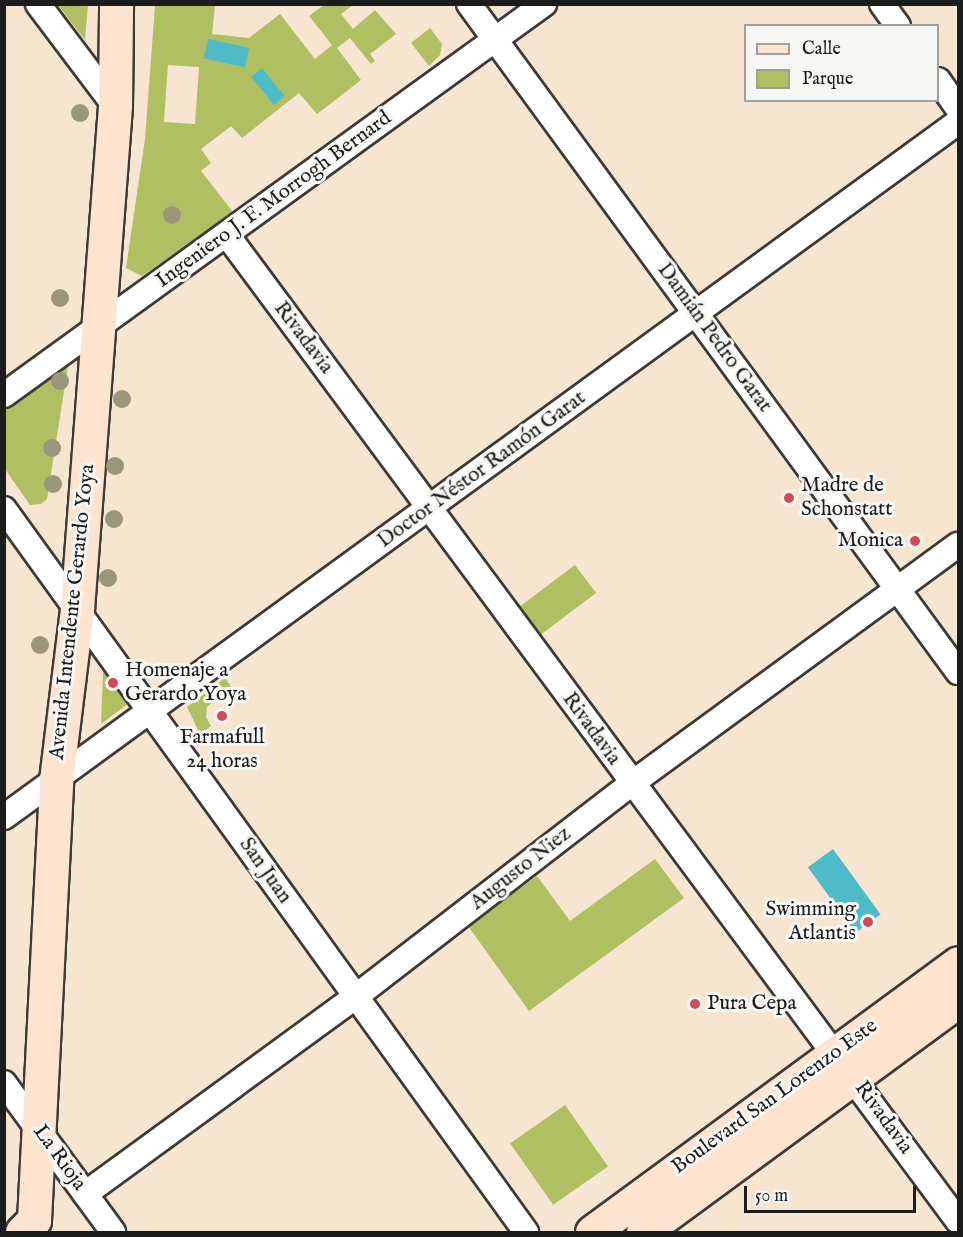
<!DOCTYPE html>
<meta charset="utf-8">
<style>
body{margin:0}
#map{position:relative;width:963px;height:1237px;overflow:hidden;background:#f5e5d1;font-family:"IM FELL English",serif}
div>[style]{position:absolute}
.green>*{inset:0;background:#b0bf62;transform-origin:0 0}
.water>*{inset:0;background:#4ebbc9;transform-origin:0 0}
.roads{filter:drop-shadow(2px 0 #3d3a37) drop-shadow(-2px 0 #3d3a37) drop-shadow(0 2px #3d3a37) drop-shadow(0 -2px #3d3a37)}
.minor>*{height:24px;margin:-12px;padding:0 12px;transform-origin:12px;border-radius:12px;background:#fff}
.secondary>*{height:33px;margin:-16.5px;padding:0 16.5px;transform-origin:16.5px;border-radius:16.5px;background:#fde4d1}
.trees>*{width:18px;height:18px;margin:-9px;border-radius:50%;background:#9a967b}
.dots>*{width:16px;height:16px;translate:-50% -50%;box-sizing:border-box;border:3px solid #f6f6f2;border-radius:50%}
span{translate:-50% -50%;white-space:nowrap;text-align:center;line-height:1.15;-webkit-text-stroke:6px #f6f6f2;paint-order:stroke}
.street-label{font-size:21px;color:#1c1c1c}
.poi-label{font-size:21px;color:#1c1c1c}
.left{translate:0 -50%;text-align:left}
.right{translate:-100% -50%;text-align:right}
.frame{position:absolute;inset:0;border:6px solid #1c1c1c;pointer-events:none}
.legend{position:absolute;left:744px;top:24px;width:195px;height:78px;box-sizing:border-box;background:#f6f6f2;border:2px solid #9f9f9c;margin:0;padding:8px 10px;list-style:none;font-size:18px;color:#1c1c1c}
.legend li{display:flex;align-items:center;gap:12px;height:30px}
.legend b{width:30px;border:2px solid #9f9f9c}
.scale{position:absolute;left:744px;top:1186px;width:172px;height:27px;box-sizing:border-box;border:3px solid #1c1c1c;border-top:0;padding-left:8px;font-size:18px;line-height:21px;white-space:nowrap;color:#1c1c1c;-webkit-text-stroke:4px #f6f6f2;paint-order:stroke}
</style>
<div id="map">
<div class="green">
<i style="clip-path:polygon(58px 5px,88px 5px,85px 40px)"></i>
<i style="clip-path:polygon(evenodd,155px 5px,215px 5px,212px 34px,249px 38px,280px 14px,315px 59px,332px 45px,309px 16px,324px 5px,353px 5px,341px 14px,353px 29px,375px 10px,396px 34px,370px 54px,375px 61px,371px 64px,350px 38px,337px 48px,361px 80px,317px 114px,299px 93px,242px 138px,231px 126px,201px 149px,211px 163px,201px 171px,233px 212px,142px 276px,126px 268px,145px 139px,155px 5px,168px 65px,199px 67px,195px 124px,164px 122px,168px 65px)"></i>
<i style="clip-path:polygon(430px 28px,442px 44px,440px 55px,429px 66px,411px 43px)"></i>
<i style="clip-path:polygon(68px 366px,47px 499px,41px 504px,30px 505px,5px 469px,4px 408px)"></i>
<i style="left:575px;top:565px;width:35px;height:72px;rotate:53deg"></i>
<i style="clip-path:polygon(104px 650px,137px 697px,101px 724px)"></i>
<i style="clip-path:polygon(225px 678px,231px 686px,207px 707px,206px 717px,211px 726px,200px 734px,187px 707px)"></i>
<i style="clip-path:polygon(655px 859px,684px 898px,529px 1011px,468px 926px,537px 876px,570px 921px)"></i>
<i style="left:565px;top:1105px;width:75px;height:67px;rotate:55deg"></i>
</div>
<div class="water">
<i style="left:208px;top:39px;width:42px;height:20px;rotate:12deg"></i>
<i style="left:262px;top:68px;width:36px;height:14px;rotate:51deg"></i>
<i style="left:833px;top:849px;width:81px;height:31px;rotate:54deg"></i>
</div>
<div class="roads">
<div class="minor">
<i style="left:38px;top:4px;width:128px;rotate:53deg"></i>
<i style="left:469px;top:4px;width:828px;rotate:53.79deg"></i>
<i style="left:882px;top:4px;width:27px;rotate:54deg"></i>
<i style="left:938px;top:80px;width:35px;rotate:55deg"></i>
<i style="left:227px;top:235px;width:1227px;rotate:53.45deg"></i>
<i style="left:4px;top:395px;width:667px;rotate:-35.91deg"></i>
<i style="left:4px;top:509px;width:892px;rotate:54.17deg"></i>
<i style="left:4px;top:817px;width:1180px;rotate:-36.07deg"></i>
<i style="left:4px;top:1083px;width:185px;rotate:53.8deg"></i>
<i style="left:85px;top:1194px;width:333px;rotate:-36.1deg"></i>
<i style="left:354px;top:998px;width:350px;rotate:-37.7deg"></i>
<i style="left:631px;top:784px;width:405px;rotate:-36.2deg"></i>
</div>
<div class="secondary">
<i style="left:22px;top:1232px;width:17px;rotate:-45deg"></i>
<i style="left:34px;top:1220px;width:441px;rotate:-87.1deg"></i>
<i style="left:56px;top:780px;width:172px;rotate:-83deg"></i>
<i style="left:77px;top:609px;width:504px;rotate:-85.68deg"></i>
<i style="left:115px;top:106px;width:102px;rotate:-89.4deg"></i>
<i style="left:592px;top:1232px;width:454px;rotate:-36.3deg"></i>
<i style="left:643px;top:1232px;width:391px;rotate:-36.3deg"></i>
</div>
</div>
<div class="trees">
<i style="left:80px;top:113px"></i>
<i style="left:172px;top:215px"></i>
<i style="left:60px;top:298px"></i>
<i style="left:60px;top:381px"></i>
<i style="left:122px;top:399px"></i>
<i style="left:52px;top:448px"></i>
<i style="left:115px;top:466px"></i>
<i style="left:53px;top:484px"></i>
<i style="left:114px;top:519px"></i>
<i style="left:108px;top:578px"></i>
<i style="left:40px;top:645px"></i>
</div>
<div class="dots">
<i style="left:789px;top:498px;background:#d1495b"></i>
<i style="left:915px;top:541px;background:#d1495b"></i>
<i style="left:113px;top:683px;background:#d1495b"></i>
<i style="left:222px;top:716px;background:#d1495b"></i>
<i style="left:868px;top:922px;background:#d1495b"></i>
<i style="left:695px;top:1004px;background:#d1495b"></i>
</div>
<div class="street-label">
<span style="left:274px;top:200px;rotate:-36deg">Ingeniero J. F. Morrogh Bernard</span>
<span style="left:303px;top:338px;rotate:53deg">Rivadavia</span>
<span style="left:714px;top:338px;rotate:54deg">Damián Pedro Garat</span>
<span style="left:482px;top:470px;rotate:-36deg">Doctor Néstor Ramón Garat</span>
<span style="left:73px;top:612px;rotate:-84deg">Avenida Intendente Gerardo Yoya</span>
<span style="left:591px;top:729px;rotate:54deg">Rivadavia</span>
<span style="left:521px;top:869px;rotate:-38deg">Augusto Niez</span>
<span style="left:265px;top:871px;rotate:55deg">San Juan</span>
<span style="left:775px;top:1097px;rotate:-36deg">Boulevard San Lorenzo Este</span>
<span style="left:883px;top:1118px;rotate:54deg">Rivadavia</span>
<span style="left:59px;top:1158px;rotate:54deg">La Rioja</span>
</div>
<div class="poi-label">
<span class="left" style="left:801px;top:498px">Madre de<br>Schonstatt</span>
<span class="right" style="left:903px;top:541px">Monica</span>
<span class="left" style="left:125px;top:683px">Homenaje a<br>Gerardo Yoya</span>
<span style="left:222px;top:750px">Farmafull<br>24 horas</span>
<span class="right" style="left:856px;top:922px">Swimming<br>Atlantis</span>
<span class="left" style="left:707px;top:1004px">Pura Cepa</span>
</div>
<div class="frame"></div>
<ul class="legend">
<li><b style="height:8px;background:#fde4d1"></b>Calle</li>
<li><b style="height:16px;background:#b0bf62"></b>Parque</li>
</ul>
<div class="scale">50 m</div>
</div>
